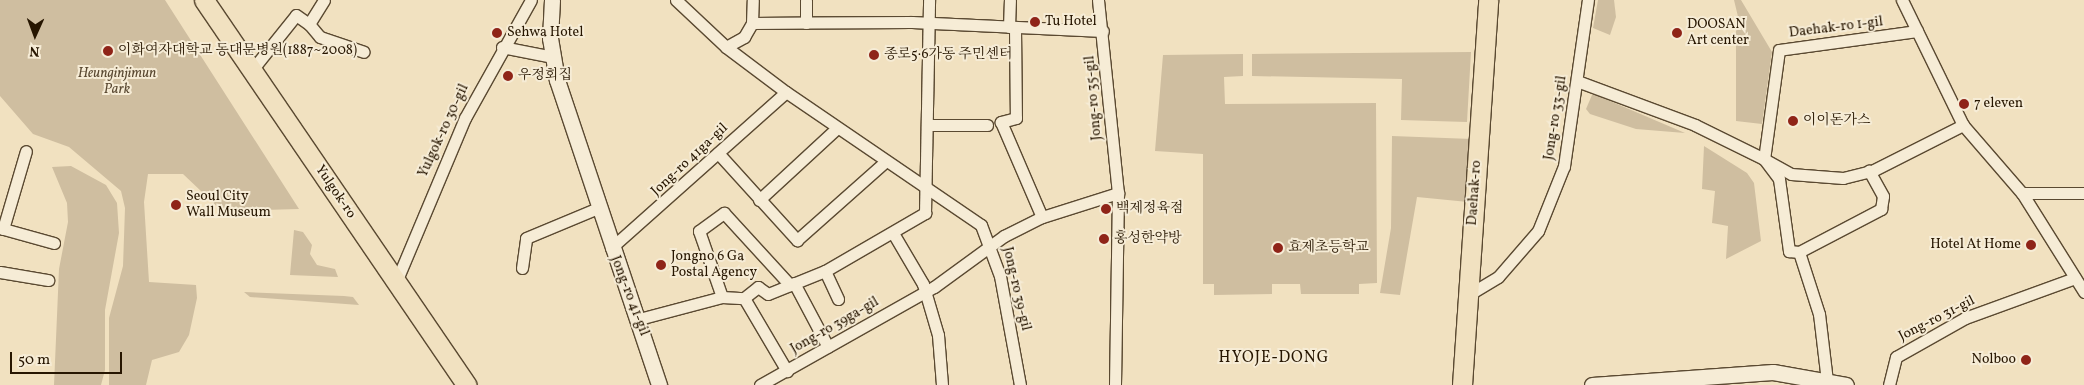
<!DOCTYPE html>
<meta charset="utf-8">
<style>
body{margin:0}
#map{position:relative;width:2084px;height:385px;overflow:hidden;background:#f1e1c0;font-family:Vollkorn,"Noto Serif KR",serif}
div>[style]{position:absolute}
.green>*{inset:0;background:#cfbea0}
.roads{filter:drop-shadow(1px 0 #5a4931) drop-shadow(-1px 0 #5a4931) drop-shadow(0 1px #5a4931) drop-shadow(0 -1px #5a4931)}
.minor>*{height:11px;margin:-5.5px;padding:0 5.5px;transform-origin:5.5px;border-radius:5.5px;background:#f6ecd6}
.tertiary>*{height:15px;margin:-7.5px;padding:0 7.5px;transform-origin:7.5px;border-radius:7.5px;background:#f6ecd6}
.primary>*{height:19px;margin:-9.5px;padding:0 9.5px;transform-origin:9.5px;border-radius:9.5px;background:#f1e1c0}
.dots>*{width:14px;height:14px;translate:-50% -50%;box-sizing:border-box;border:2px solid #f6ecd6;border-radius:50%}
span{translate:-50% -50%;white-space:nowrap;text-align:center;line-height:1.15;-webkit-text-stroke:4px #f6ecd6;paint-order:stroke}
.poi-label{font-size:14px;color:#271601}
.left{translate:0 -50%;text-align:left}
.right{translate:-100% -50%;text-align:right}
.street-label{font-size:14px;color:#271601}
.park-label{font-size:14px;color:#594831;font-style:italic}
.quarter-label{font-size:16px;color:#271601;letter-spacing:1px}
.north{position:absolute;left:10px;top:10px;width:50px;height:50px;-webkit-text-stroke:4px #f6ecd6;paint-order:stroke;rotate:182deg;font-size:14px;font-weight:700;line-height:20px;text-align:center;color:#271601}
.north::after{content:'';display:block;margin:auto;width:18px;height:22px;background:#271601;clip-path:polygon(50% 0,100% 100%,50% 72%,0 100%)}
.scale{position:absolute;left:10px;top:352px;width:112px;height:22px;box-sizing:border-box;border:2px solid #271601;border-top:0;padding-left:6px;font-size:15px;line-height:18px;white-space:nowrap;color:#271601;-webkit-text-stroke:4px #f6ecd6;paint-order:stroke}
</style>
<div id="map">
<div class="green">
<i style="clip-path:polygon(0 0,165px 0,299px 209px,222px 211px,183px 174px,148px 174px,144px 202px,149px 282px,196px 285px,197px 298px,189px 335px,179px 352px,152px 360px,146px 385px,109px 385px,109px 318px,123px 266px,125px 208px,121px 191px,69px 147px,33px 134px,0 96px)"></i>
<i style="clip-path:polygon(1598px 0,1614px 0,1616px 17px,1610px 35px,1593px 28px)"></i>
<i style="clip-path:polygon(1734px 0,1741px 0,1772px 52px,1762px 124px,1736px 121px,1736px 25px,1740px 25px)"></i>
<i style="clip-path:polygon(1471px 52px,1467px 122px,1401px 120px,1402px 79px,1252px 76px,1252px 54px)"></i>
<i style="clip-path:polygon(1243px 54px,1243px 76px,1224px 77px,1225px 104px,1376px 103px,1377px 283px,1359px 284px,1359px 294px,1301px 294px,1300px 284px,1272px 284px,1272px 294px,1214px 295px,1214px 284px,1203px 284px,1203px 154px,1155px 151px,1163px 55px)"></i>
<i style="clip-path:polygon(1592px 95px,1596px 95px,1685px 133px,1636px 129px,1590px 114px,1586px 109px)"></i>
<i style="clip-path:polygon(1392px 136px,1472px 139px,1468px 202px,1417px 197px,1400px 295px,1380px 293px,1391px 228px)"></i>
<i style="clip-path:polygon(1704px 146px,1747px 173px,1754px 183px,1761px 241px,1726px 259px,1728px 226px,1712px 223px,1715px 191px,1702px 189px)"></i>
<i style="clip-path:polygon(71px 166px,106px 185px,117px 203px,119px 233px,105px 310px,105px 370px,101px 385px,54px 385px,59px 269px,68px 222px,67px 203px,52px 167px)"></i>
<i style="clip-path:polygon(294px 230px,303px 232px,312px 245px,310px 254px,317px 265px,335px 269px,338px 277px,290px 275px)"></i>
<i style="clip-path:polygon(244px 292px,344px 296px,353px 297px,359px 305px,250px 297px)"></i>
</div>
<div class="roads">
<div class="minor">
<i style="left:676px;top:0;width:69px;rotate:43.2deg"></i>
<i style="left:726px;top:47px;width:75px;rotate:36.9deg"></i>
<i style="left:786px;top:92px;width:236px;rotate:34.3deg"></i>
<i style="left:981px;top:225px;width:54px;rotate:69.6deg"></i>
<i style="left:1000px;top:276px;width:111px;rotate:79.6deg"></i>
<i style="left:806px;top:0;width:23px;rotate:90deg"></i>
<i style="left:1098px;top:0;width:194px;rotate:84.1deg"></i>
<i style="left:1118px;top:193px;width:192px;rotate:90.9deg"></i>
<i style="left:1902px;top:0;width:139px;rotate:64deg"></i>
<i style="left:1963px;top:125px;width:90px;rotate:49.1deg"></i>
<i style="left:2022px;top:193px;width:117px;rotate:57.9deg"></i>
<i style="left:752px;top:23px;width:23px;rotate:-88deg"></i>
<i style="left:309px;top:24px;width:17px;rotate:50deg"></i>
<i style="left:320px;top:37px;width:46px;rotate:18.8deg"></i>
<i style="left:1009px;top:27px;width:27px;rotate:-88deg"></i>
<i style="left:1015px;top:28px;width:90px;rotate:89.4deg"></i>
<i style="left:1016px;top:118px;width:16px;rotate:165deg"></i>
<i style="left:1001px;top:122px;width:103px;rotate:66.7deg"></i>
<i style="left:1917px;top:31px;width:139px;rotate:172.2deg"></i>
<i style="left:1779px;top:50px;width:110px;rotate:97.8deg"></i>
<i style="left:1764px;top:159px;width:31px;rotate:29deg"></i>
<i style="left:1791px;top:174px;width:52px;rotate:4.4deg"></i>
<i style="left:1843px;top:178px;width:32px;rotate:-14deg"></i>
<i style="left:1874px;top:170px;width:100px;rotate:-26.8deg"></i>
<i style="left:502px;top:47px;width:52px;rotate:11.1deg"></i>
<i style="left:726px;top:47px;width:21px;rotate:-29deg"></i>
<i style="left:744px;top:37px;width:16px;rotate:-60deg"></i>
<i style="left:752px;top:23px;width:160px;rotate:-0.4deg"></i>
<i style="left:912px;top:22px;width:191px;rotate:2.7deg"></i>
<i style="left:252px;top:70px;width:70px;rotate:-51.3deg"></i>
<i style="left:296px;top:15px;width:16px;rotate:35deg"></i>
<i style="left:309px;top:24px;width:28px;rotate:-58deg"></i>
<i style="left:1577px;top:81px;width:126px;rotate:20.4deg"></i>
<i style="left:1695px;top:125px;width:77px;rotate:26.2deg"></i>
<i style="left:1764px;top:159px;width:25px;rotate:53deg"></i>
<i style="left:1779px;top:179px;width:73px;rotate:82.1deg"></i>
<i style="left:1789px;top:251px;width:10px;rotate:6deg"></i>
<i style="left:929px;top:125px;width:58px"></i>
<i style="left:718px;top:153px;width:118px;rotate:47.8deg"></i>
<i style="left:797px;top:240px;width:119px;rotate:-41.6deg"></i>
<i style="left:2022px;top:193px;width:62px"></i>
<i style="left:759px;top:200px;width:106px;rotate:-42.7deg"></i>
<i style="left:0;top:228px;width:56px;rotate:15.5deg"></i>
<i style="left:3px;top:229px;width:81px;rotate:-73.6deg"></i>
<i style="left:893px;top:233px;width:59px;rotate:59.5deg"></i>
<i style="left:923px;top:284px;width:53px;rotate:73.6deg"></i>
<i style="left:938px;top:335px;width:50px;rotate:85.4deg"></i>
<i style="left:611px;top:248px;width:234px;rotate:-41.7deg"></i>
<i style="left:522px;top:268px;width:30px;rotate:-82deg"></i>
<i style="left:526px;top:238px;width:78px;rotate:-22.6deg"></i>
<i style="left:825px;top:271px;width:31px;rotate:65deg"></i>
<i style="left:0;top:272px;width:49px;rotate:9.5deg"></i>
<i style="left:396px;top:282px;width:178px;rotate:-67.2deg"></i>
<i style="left:465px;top:118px;width:135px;rotate:-60.8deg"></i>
<i style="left:794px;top:283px;width:72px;rotate:62deg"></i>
<i style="left:1468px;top:295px;width:35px;rotate:-31deg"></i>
<i style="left:1498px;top:277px;width:61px;rotate:-49deg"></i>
<i style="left:1538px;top:231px;width:70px;rotate:-68.2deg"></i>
<i style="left:1564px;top:166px;width:168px;rotate:-81.8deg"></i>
<i style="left:722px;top:297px;width:70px;rotate:-109.2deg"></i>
<i style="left:699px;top:231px;width:31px;rotate:-36deg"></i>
<i style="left:724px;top:213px;width:98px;rotate:47.5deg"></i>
<i style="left:744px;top:298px;width:18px;rotate:-38deg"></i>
<i style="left:758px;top:287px;width:12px;rotate:35deg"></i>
<i style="left:768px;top:294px;width:61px;rotate:-22deg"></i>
<i style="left:825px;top:271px;width:116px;rotate:-30.1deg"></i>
<i style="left:925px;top:213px;width:213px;rotate:-88.9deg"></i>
<i style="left:639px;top:319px;width:86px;rotate:-14.8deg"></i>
<i style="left:722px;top:297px;width:22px;rotate:3deg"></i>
<i style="left:744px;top:298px;width:85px;rotate:59.5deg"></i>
<i style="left:1827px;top:381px;width:67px;rotate:-96.8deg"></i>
<i style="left:1819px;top:314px;width:65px;rotate:-107.9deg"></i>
<i style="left:1799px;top:252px;width:93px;rotate:-27.7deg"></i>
<i style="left:1881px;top:209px;width:13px;rotate:-81deg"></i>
<i style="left:1883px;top:196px;width:29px;rotate:-119deg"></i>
<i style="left:760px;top:385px;width:200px;rotate:-29.4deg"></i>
<i style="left:934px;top:287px;width:87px;rotate:-36.1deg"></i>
<i style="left:1004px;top:236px;width:42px;rotate:-26.6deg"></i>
<i style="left:1042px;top:217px;width:80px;rotate:-17.5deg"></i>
<i style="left:1889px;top:385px;width:29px;rotate:-76deg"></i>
<i style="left:1896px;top:357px;width:79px;rotate:-29.5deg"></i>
<i style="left:1965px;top:318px;width:117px;rotate:-20deg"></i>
</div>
<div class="tertiary">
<i style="left:552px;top:0;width:38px;rotate:93deg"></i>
<i style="left:550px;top:38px;width:43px;rotate:80.5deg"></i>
<i style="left:557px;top:80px;width:322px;rotate:71.5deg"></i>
<i style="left:1592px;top:385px;width:181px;rotate:-4.1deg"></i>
<i style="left:1773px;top:372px;width:74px;rotate:10.1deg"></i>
</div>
<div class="primary">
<i style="left:204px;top:0;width:466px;rotate:55.7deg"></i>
<i style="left:1462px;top:385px;width:386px;rotate:-86.1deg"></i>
</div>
</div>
<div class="dots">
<i style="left:1035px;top:22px;background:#8f2418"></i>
<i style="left:497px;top:33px;background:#8f2418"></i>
<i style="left:1677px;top:33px;background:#8f2418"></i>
<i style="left:108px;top:51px;background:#8f2418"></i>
<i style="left:874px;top:55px;background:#8f2418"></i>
<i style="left:508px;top:76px;background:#8f2418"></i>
<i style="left:1964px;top:104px;background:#8f2418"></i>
<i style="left:1793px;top:121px;background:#8f2418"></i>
<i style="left:176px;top:205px;background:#8f2418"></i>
<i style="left:1106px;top:209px;background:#8f2418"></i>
<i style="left:1104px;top:239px;background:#8f2418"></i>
<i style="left:2031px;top:245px;background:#8f2418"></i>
<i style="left:1278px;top:248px;background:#8f2418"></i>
<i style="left:661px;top:265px;background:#8f2418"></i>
<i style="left:2026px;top:360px;background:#8f2418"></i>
</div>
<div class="poi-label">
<span class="left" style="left:1045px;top:22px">Tu Hotel</span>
<span class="left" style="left:1687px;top:33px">DOOSAN<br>Art center</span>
<span class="left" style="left:507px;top:33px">Sehwa Hotel</span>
<span class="left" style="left:118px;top:51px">이화여자대학교 동대문병원(1887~2008)</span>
<span class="left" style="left:884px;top:55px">종로5·6가동 주민센터</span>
<span class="left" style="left:518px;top:76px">우정회집</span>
<span class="left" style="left:1974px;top:104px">7 eleven</span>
<span class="left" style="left:1803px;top:121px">이이돈가스</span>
<span class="left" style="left:186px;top:205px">Seoul City<br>Wall Museum</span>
<span class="left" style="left:1116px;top:209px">백제정육점</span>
<span class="left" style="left:1114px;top:239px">홍성한약방</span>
<span class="right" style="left:2021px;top:245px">Hotel At Home</span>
<span class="left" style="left:1288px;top:248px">효제초등학교</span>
<span class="left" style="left:671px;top:265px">Jongno 6 Ga<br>Postal Agency</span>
<span class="right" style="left:2016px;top:360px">Nolboo</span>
</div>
<div class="street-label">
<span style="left:1836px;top:28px;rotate:-7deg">Daehak-ro 1-gil</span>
<span style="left:1094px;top:98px;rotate:-95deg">Jong-ro 35-gil</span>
<span style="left:1556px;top:118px;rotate:-81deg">Jong-ro 33-gil</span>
<span style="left:444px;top:131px;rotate:-65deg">Yulgok-ro 30-gil</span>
<span style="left:690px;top:160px;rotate:-43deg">Jong-ro 41ga-gil</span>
<span style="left:335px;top:192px;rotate:56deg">Yulgok-ro</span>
<span style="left:1475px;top:193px;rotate:-86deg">Daehak-ro</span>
<span style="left:1016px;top:289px;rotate:77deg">Jong-ro 39-gil</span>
<span style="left:629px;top:296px;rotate:69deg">Jong-ro 41-gil</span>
<span style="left:1937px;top:319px;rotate:-27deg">Jong-ro 31-gil</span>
<span style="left:835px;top:326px;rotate:-30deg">Jong-ro 39ga-gil</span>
</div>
<div class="park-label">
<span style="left:117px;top:82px">Heunginjimun<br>Park</span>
</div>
<div class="quarter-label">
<span style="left:1274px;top:358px">HYOJE-DONG</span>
</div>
<div class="north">N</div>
<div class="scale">50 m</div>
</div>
